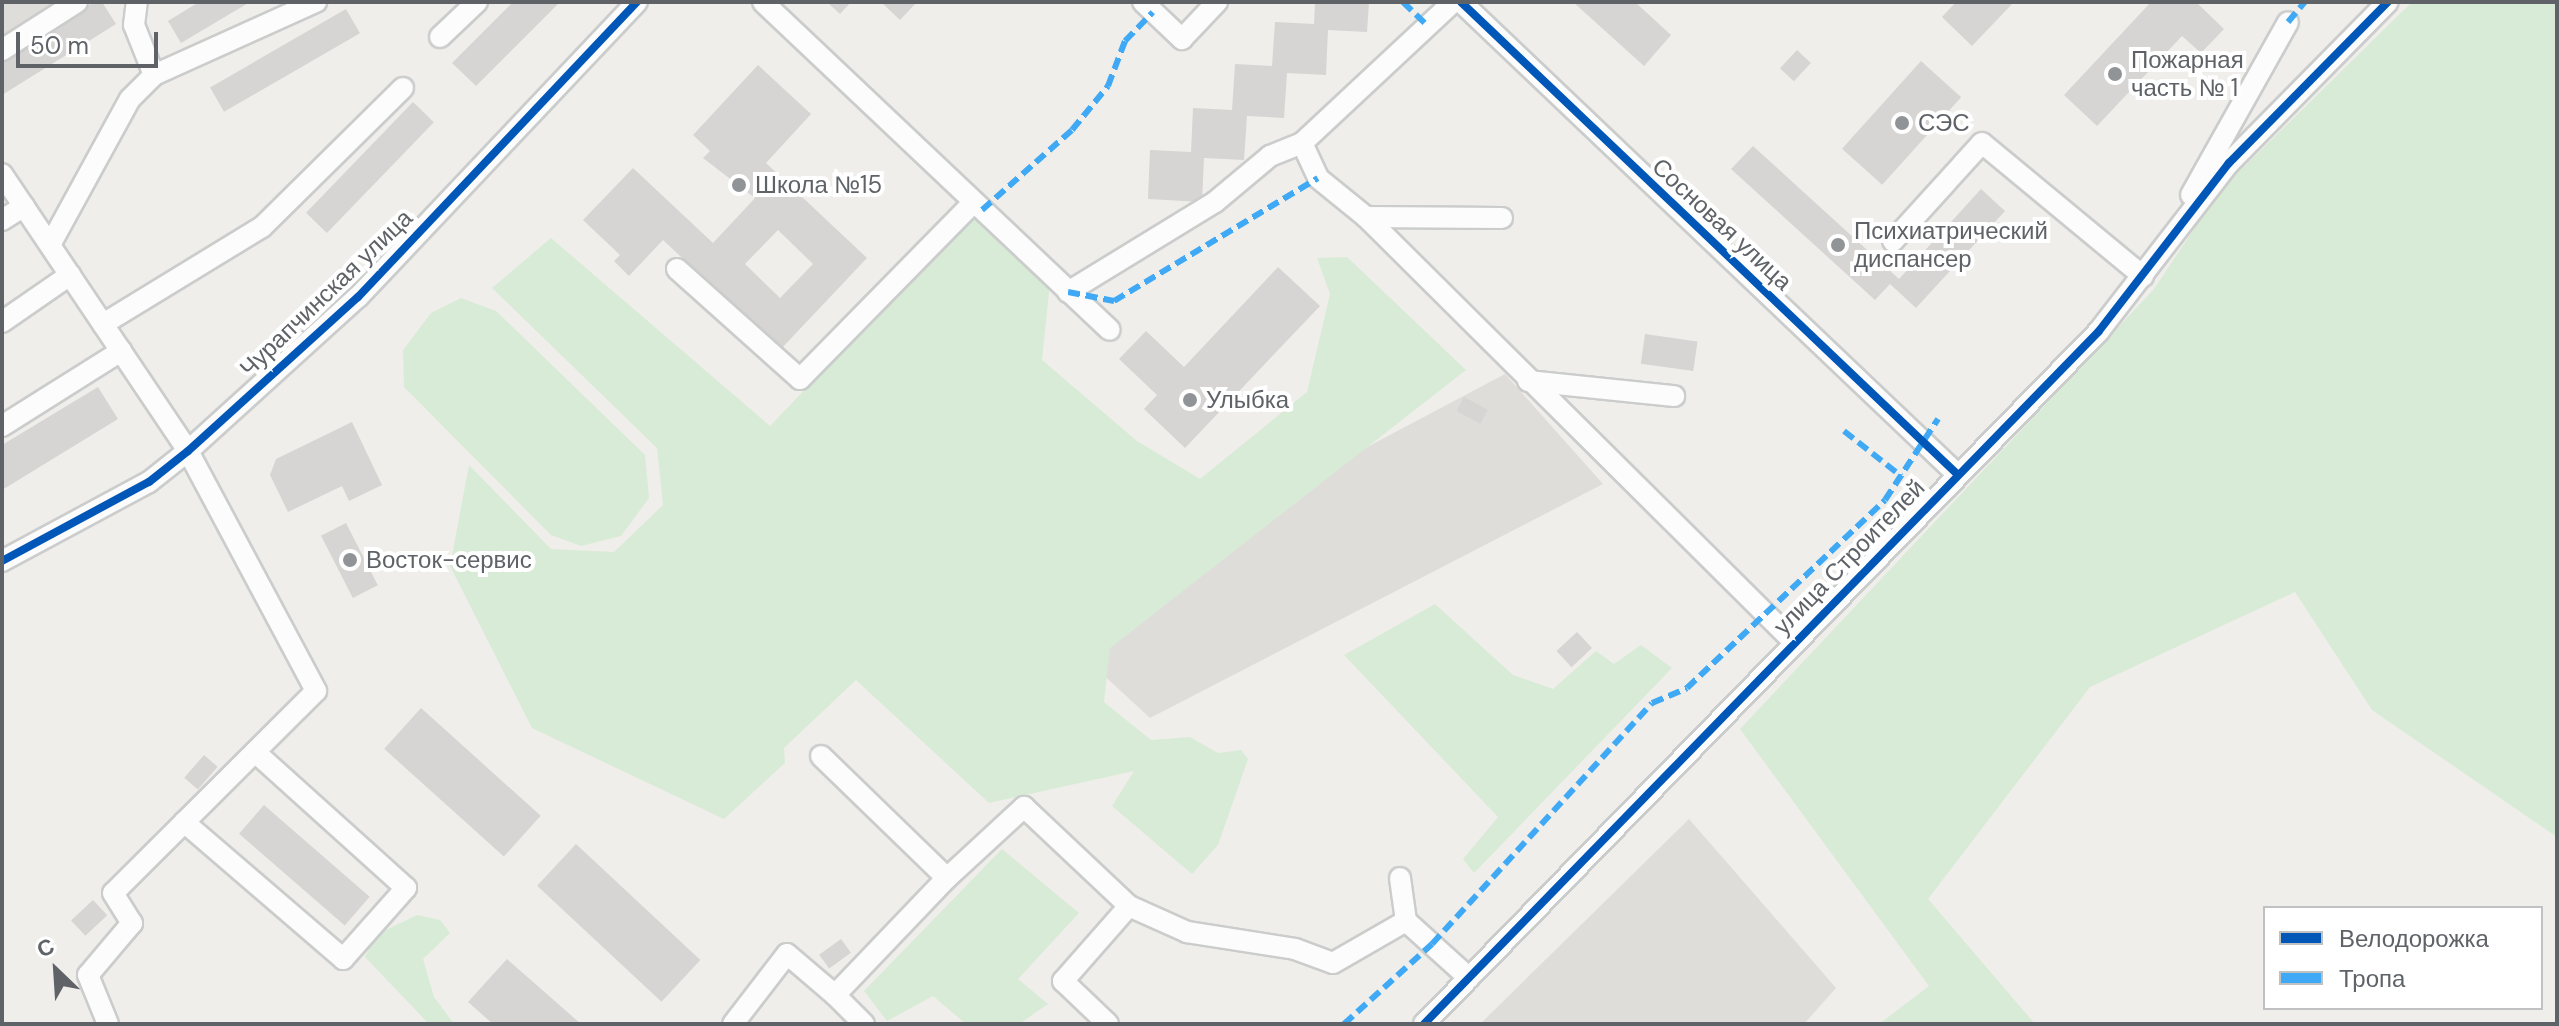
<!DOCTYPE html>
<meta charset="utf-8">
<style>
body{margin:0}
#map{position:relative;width:2559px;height:1026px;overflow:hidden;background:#efeeea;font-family:"DM Sans",sans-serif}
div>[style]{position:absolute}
.industrial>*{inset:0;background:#dfddda}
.green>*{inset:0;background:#d8ebd6}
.building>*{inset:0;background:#d6d5d3;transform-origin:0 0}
.roads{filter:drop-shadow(2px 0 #cbcccc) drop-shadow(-2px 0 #cbcccc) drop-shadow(0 2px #cbcccc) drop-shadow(0 -2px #cbcccc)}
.minor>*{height:20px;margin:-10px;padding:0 10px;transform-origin:10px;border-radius:10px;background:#fdfcfc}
.quiet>*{height:6px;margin-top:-3px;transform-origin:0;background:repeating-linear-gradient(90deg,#3fa9f5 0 12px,transparent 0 18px)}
.cycleway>*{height:8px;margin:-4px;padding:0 4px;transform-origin:4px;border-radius:4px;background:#0057b8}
.dots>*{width:22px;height:22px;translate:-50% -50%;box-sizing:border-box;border:4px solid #fff;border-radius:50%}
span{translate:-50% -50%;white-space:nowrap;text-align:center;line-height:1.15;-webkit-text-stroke:8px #fff;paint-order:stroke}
.poi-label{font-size:24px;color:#5f6368}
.left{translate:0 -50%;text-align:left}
.street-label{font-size:24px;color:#5f6368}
.frame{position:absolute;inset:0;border:4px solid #5f6368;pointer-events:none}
.legend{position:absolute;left:2263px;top:906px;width:280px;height:104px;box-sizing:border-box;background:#fff;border:2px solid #bfc1c3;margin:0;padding:10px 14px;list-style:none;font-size:24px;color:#5f6368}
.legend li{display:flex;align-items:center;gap:16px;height:40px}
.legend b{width:40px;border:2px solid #bfc1c3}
.north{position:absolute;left:16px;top:930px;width:80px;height:80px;-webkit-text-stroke:6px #fff;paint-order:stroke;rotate:335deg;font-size:22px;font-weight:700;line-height:32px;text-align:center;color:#5f6368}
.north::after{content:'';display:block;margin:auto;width:28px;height:36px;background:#5f6368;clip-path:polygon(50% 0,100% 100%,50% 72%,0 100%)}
.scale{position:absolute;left:16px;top:32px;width:142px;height:36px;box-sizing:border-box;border:4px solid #5f6368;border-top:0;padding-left:10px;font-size:24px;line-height:28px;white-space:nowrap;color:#5f6368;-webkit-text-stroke:6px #fff;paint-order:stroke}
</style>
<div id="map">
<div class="industrial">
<i style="clip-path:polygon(2px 2px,59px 2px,2px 41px)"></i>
<i style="clip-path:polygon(1505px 374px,1603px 484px,1150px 718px,1043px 619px)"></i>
<i style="clip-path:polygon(1689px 819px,1836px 988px,1804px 1024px,1480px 1024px)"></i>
</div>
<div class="green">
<i style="clip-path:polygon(2412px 2px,2557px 2px,2557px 837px,2372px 710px,2295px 592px,2090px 687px,1928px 899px,2035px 1024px,1879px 1024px,1929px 986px,1740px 729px,2154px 289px,2220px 190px)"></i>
<i style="clip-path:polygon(973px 214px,1050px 282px,1042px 360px,1137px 441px,1200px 479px,1307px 392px,1330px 294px,1317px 258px,1347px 257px,1466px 370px,1110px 648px,1104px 702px,1151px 740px,1190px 737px,1218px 753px,1241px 750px,1248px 759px,1218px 845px,1192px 874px,1112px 806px,1134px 771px,989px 803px,856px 680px,784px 748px,785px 763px,724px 819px,532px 728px,450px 566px,469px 465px,551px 549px,614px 552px,663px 505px,657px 448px,492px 288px,551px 238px,770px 426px)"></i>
<i style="clip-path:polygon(461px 298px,496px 311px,645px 455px,649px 498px,621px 536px,581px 546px,551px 535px,404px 387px,403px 350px,431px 313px)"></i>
<i style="clip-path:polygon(1435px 604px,1513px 675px,1553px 689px,1596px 651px,1614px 664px,1641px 645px,1672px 668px,1474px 873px,1463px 859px,1498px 817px,1344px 655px)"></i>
<i style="clip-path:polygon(1002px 849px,1079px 913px,1018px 979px,1048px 1004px,1019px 1024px,966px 1024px,933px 996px,887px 1021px,864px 991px)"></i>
<i style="clip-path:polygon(417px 915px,440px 920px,450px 933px,423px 959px,434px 997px,454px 1024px,429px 1024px,365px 957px,376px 935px)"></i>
</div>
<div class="building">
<i style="clip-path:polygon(94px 2px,102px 2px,116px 24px,2px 95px,2px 59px)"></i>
<i style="clip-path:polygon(199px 2px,250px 2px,181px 43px,168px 21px)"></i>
<i style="clip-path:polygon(513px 2px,560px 2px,476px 86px,452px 63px)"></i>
<i style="clip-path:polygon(827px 2px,851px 2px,840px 14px)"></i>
<i style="clip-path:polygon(881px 2px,917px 2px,900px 20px)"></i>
<i style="clip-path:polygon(1315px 2px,1369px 2px,1367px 32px,1328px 30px,1326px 75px,1287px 73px,1284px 118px,1247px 116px,1244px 160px,1204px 158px,1202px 202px,1148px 199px,1150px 150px,1191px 152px,1193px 108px,1232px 110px,1235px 64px,1272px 66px,1275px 22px,1314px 24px)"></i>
<i style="clip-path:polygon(1573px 2px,1635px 2px,1671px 35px,1644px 66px)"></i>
<i style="clip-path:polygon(1956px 2px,2014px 2px,1972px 46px,1942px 17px)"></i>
<i style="clip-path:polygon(2151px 2px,2196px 2px,2224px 29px,2201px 53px,2182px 36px,2097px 126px,2064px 95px)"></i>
<i style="left:346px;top:9px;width:28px;height:157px;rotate:60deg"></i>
<i style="left:1797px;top:50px;width:19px;height:25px;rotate:43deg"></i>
<i style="left:1921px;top:61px;width:54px;height:118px;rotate:42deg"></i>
<i style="clip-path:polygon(evenodd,758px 65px,811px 114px,766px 163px,867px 258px,780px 350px,663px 240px,629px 276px,614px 261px,620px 255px,583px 220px,633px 168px,713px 243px,755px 198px,703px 158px,710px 151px,693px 135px,758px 65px,778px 230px,813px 264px,780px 298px,745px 264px,778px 230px)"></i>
<i style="left:413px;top:102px;width:29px;height:154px;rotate:44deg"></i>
<i style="clip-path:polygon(1753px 146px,1899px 279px,1981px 189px,2005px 211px,1916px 308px,1890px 284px,1875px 300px,1731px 169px)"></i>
<i style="clip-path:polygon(1278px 267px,1320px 306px,1185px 448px,1144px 409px,1157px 395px,1119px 359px,1146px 331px,1184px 367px)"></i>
<i style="left:1645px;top:334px;width:53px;height:30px;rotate:8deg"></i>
<i style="clip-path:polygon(98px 387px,118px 419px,2px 490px,2px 445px)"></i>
<i style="left:1464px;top:397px;width:27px;height:16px;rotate:28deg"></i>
<i style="clip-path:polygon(352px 422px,382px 485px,349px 501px,342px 486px,288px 512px,270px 475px,276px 459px)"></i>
<i style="left:346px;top:523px;width:70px;height:28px;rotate:63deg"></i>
<i style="left:1577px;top:632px;width:22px;height:28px;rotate:47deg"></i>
<i style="left:421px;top:708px;width:161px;height:55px;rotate:42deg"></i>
<i style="left:204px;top:755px;width:18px;height:30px;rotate:41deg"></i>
<i style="left:264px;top:805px;width:140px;height:38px;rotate:41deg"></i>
<i style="left:576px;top:844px;width:170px;height:57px;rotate:43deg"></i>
<i style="left:93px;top:900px;width:21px;height:30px;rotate:47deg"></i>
<i style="left:841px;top:939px;width:17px;height:27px;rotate:54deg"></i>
<i style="clip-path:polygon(507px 959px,581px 1024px,493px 1024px,468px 1002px)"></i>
</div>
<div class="roads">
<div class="minor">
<i style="left:763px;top:2px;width:477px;rotate:43.4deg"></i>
<i style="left:1143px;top:2px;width:54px;rotate:43.5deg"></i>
<i style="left:1182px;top:39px;width:51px;rotate:-46.6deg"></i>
<i style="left:1461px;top:2px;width:685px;rotate:43.58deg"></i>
<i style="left:440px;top:37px;width:51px;rotate:-43.4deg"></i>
<i style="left:2px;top:50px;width:89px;rotate:-32.6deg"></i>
<i style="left:154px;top:75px;width:178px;rotate:-24.3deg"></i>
<i style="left:1302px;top:143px;width:38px;rotate:65deg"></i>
<i style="left:1318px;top:178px;width:62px;rotate:39.1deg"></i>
<i style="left:1366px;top:217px;width:136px;rotate:0.4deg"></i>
<i style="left:2px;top:174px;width:334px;rotate:56.1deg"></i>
<i style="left:188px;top:451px;width:272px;rotate:61.9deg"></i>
<i style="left:316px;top:691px;width:286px;rotate:135.1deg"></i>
<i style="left:113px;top:893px;width:36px;rotate:58deg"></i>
<i style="left:132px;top:923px;width:68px;rotate:130.2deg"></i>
<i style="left:88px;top:975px;width:53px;rotate:67.8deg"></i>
<i style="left:2191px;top:195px;width:198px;rotate:-60.7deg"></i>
<i style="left:1366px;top:217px;width:603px;rotate:44.8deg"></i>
<i style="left:2px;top:220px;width:26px;rotate:-32deg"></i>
<i style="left:1893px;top:241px;width:132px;rotate:-47.8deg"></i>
<i style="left:1982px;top:143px;width:209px;rotate:39.6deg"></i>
<i style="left:50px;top:245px;width:166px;rotate:-61.3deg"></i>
<i style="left:130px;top:99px;width:34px;rotate:-45deg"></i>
<i style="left:154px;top:75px;width:54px;rotate:-111.8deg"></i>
<i style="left:134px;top:25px;width:23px;rotate:-83deg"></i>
<i style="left:677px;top:269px;width:165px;rotate:41.8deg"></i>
<i style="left:800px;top:379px;width:248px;rotate:-45.5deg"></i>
<i style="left:1068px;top:292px;width:172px;rotate:-31.5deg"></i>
<i style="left:1215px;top:202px;width:72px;rotate:-39.9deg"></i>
<i style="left:1270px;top:156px;width:35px;rotate:-22deg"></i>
<i style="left:1302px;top:143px;width:207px;rotate:-43deg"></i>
<i style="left:2px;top:322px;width:83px;rotate:-34.7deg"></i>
<i style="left:103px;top:324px;width:186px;rotate:-31.4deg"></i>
<i style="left:262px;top:227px;width:198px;rotate:-44.6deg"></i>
<i style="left:1528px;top:381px;width:147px;rotate:5.9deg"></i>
<i style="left:2px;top:426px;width:141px;rotate:-32.2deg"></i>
<i style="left:2px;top:561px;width:167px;rotate:-28.3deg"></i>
<i style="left:149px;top:482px;width:50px;rotate:-38.5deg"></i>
<i style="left:188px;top:451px;width:229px;rotate:-42.2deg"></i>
<i style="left:358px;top:297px;width:406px;rotate:-46.6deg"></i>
<i style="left:821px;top:756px;width:175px;rotate:44.1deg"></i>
<i style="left:184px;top:822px;width:210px;rotate:40.7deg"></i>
<i style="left:343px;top:959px;width:95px;rotate:-48.4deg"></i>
<i style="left:406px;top:888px;width:203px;rotate:-138deg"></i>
<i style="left:1400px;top:878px;width:43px;rotate:82.1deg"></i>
<i style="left:1129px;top:906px;width:64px;rotate:24.1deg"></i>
<i style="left:1187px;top:932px;width:109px;rotate:8.9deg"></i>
<i style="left:1295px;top:949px;width:40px;rotate:20.2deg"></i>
<i style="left:1333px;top:963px;width:84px;rotate:-29.9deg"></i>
<i style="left:1406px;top:921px;width:85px;rotate:42.1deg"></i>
<i style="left:835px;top:995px;width:41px;rotate:45deg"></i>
<i style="left:733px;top:1024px;width:88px;rotate:-52.4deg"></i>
<i style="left:787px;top:954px;width:63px;rotate:40.5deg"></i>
<i style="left:835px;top:995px;width:162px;rotate:-46.3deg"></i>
<i style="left:947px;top:878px;width:105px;rotate:-42.7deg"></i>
<i style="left:1024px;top:807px;width:144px;rotate:43.3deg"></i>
<i style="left:1129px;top:906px;width:100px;rotate:131.3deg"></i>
<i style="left:1063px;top:981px;width:62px;rotate:43.7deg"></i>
<i style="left:1424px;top:1024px;width:967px;rotate:-45.75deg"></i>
<i style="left:2099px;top:331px;width:212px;rotate:-52.3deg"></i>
<i style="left:2229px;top:163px;width:226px;rotate:-45.4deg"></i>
</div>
</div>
<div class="quiet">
<i style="left:1403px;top:2px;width:35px;rotate:44deg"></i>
<i style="left:2288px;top:22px;width:26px;rotate:-50deg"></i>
<i style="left:982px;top:210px;width:120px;rotate:-41.6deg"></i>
<i style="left:1072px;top:130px;width:57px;rotate:-50.7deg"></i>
<i style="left:1108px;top:86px;width:48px;rotate:-69.3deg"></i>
<i style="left:1125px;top:41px;width:40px;rotate:-46deg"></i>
<i style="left:1068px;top:292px;width:47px;rotate:11.1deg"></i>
<i style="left:1114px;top:301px;width:238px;rotate:-31.1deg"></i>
<i style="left:1844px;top:431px;width:73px;rotate:38.3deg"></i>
<i style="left:1344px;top:1024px;width:119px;rotate:-42.3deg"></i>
<i style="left:1432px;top:944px;width:326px;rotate:-47.6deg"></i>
<i style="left:1652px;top:703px;width:38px;rotate:-23deg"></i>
<i style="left:1687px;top:688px;width:273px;rotate:-43.5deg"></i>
<i style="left:1885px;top:500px;width:97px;rotate:-56.8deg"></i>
</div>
<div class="cycleway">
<i style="left:1461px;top:2px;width:685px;rotate:43.58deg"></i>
<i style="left:2px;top:561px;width:167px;rotate:-28.3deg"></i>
<i style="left:149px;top:482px;width:50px;rotate:-38.5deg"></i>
<i style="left:188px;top:451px;width:229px;rotate:-42.2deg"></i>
<i style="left:358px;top:297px;width:406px;rotate:-46.6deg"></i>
<i style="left:1424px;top:1024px;width:967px;rotate:-45.75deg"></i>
<i style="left:2099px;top:331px;width:212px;rotate:-52.3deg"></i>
<i style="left:2229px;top:163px;width:226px;rotate:-45.4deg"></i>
</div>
<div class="dots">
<i style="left:2115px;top:74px;background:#919496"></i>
<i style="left:1902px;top:123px;background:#919496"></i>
<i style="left:739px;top:185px;background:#919496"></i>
<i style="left:1838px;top:245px;background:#919496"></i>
<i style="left:1190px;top:400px;background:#919496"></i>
<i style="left:350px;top:560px;background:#919496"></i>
</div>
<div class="poi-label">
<span class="left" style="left:2131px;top:74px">Пожарная<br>часть № 1</span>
<span class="left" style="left:1918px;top:123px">СЭС</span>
<span class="left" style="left:755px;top:185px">Школа №15</span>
<span class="left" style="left:1854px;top:245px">Психиатрический<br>диспансер</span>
<span class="left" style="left:1206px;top:400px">Улыбка</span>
<span class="left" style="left:366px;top:560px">Восток-сервис</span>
</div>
<div class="street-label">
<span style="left:1722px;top:224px;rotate:43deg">Сосновая улица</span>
<span style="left:326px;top:293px;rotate:-44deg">Чурапчинская улица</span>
<span style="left:1849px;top:557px;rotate:-46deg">улица Строителей</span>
</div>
<div class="frame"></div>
<ul class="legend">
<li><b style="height:10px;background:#0057b8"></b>Велодорожка</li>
<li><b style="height:10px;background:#3fa9f5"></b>Тропа</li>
</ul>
<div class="north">С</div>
<div class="scale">50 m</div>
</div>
